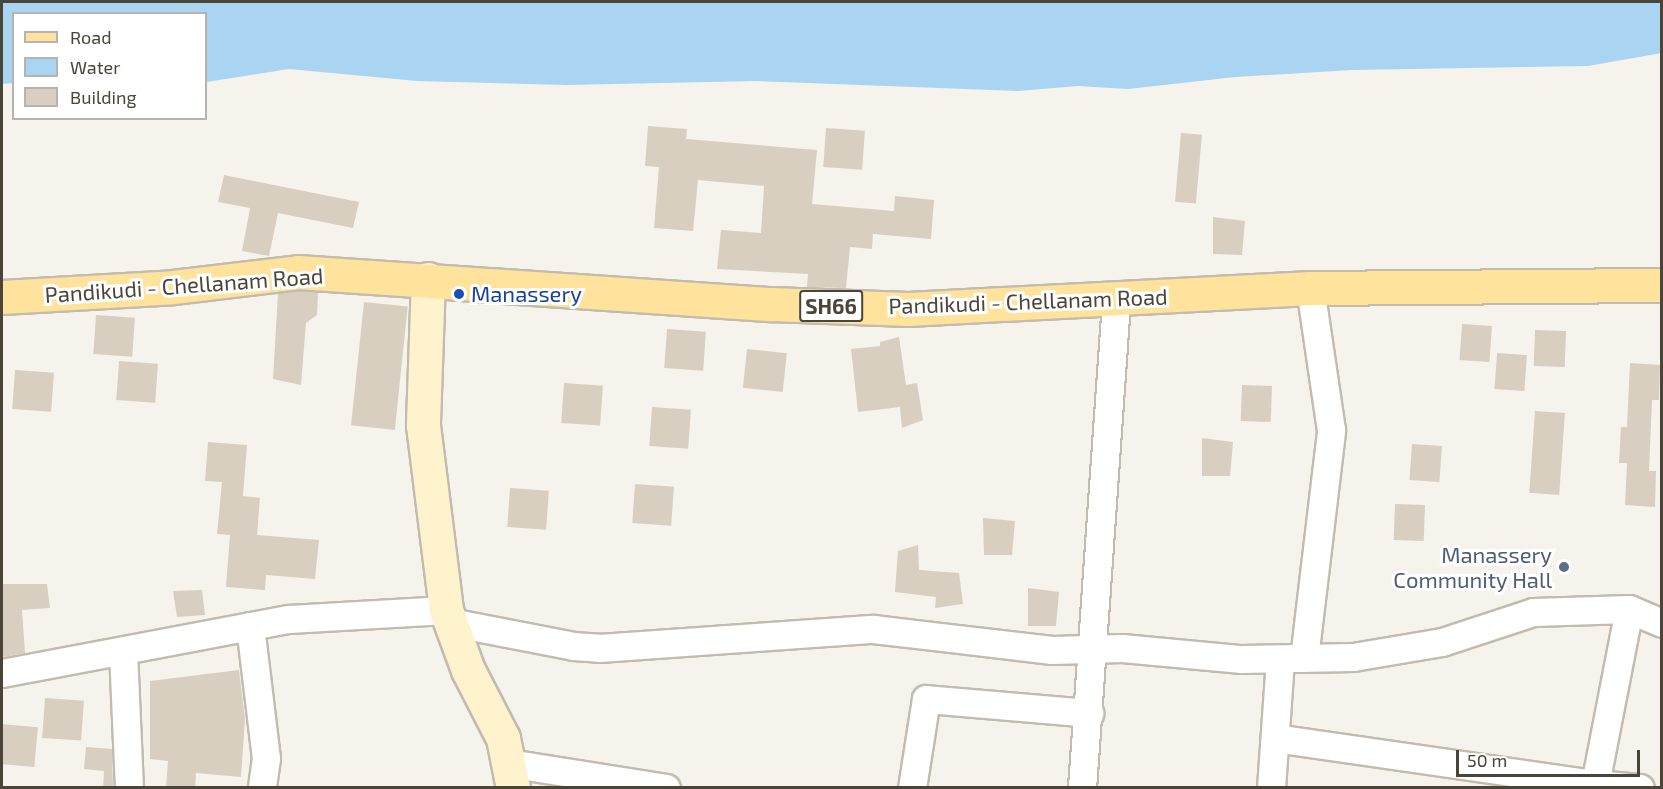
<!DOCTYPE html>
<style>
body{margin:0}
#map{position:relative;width:1663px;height:789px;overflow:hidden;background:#f6f3ec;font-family:"Exo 2",sans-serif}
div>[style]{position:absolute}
.water>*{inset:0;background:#a9d4f2}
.building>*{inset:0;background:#d8cfc1;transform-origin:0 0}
.roads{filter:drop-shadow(2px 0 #c2bbae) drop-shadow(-2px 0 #c2bbae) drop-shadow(0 2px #c2bbae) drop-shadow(0 -2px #c2bbae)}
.street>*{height:27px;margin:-13.5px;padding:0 13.5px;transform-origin:13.5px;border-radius:13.5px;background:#fff}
.secondary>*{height:33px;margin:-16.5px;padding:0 16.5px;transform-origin:16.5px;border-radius:16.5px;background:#fff3cd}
.primary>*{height:33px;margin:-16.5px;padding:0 16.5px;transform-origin:16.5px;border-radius:16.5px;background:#ffe39c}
.dots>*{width:16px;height:16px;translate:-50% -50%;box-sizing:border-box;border:3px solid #fff;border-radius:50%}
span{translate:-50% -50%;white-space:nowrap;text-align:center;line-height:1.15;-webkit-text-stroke:6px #fff;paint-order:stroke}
.shield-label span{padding:2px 4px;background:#fff;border:2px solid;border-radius:4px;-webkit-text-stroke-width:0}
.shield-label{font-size:21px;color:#4b4439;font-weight:700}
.street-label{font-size:22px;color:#4b4439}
.transit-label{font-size:22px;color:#164399}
.left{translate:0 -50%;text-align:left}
.service-label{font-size:22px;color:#4e5e75}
.right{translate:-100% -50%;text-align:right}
.frame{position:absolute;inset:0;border:3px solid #4b4439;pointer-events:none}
.legend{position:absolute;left:12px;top:12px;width:195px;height:108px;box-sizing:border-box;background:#fff;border:2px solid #b7b4b0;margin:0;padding:8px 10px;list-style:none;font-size:18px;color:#4b4439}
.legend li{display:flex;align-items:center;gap:12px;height:30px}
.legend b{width:30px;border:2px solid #b7b4b0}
.scale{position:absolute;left:1456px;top:750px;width:184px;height:27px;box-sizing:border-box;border:3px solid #4b4439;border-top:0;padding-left:8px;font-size:18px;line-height:21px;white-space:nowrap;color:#4b4439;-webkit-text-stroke:4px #fff;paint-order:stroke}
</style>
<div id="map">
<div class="water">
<i style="clip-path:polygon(2px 2px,1661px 2px,1662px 53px,1588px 66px,1352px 70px,1235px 77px,1128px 89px,1078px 86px,1018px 91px,756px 81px,568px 85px,417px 81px,289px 69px,206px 82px,206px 14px,14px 14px,13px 83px,2px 84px)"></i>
</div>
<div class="building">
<i style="clip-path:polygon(648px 126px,687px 129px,686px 139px,817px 150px,812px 204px,894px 211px,895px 196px,934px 200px,931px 239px,873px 234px,872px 249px,850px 247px,846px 288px,807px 287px,808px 274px,717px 269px,721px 230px,761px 233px,764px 186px,698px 180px,693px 231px,654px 228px,659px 167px,645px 166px)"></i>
<i style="left:826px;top:128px;width:39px;height:39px;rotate:4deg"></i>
<i style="left:1181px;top:133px;width:21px;height:69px;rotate:5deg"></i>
<i style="clip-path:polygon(224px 175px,359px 202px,353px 228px,278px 213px,269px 256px,242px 251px,250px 208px,218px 202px)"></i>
<i style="clip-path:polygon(1213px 217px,1245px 221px,1242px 255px,1213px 254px)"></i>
<i style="clip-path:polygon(298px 291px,318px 292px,317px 315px,306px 323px,301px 385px,273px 379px,278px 293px)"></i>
<i style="left:364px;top:302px;width:44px;height:124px;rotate:6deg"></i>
<i style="left:96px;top:315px;width:39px;height:39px;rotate:4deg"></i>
<i style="left:1462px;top:324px;width:30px;height:36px;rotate:4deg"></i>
<i style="left:667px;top:329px;width:39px;height:39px;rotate:4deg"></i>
<i style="left:1535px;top:330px;width:31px;height:36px;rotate:2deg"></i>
<i style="clip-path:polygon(899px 337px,906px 385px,917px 383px,923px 420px,902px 428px,900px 407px,858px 412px,851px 349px,880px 346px,880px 342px)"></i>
<i style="left:747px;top:349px;width:40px;height:39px;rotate:6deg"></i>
<i style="left:1497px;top:353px;width:30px;height:36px;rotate:4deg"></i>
<i style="left:119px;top:361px;width:39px;height:39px;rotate:4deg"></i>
<i style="clip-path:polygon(1630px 363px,1660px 365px,1659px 400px,1652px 400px,1649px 471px,1656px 471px,1655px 507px,1625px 505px,1627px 463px,1619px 463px,1621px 427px,1627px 427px)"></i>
<i style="left:15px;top:370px;width:39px;height:39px;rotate:4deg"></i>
<i style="left:564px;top:383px;width:39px;height:40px;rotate:4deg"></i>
<i style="left:1242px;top:385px;width:30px;height:36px;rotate:2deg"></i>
<i style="left:652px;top:407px;width:39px;height:39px;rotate:4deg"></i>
<i style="left:1535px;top:411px;width:30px;height:82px;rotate:4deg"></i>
<i style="clip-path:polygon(1202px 438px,1233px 442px,1230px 476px,1202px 476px)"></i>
<i style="clip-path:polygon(208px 442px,247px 445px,243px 496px,260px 498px,257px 535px,319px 540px,315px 579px,266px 575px,265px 590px,226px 587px,230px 535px,217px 534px,222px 482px,205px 481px)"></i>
<i style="left:1412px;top:444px;width:30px;height:36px;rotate:4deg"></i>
<i style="left:635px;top:484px;width:39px;height:39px;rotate:4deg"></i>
<i style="left:510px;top:488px;width:39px;height:39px;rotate:4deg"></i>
<i style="left:1395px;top:504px;width:30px;height:36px;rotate:2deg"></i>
<i style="clip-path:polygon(983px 518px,1015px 521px,1012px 555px,984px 555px)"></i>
<i style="clip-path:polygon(918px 545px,919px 570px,959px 573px,963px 604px,935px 608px,936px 597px,895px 592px,898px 551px)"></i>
<i style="clip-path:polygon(2px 584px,47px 584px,50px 608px,22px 610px,25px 653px,3px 657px)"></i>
<i style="clip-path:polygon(1028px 588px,1059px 592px,1056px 626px,1028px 626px)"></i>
<i style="clip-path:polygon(202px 590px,205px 615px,177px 617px,173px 591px)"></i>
<i style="clip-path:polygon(239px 670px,245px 719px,241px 777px,196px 773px,195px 788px,166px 788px,168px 761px,150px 759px,150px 681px)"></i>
<i style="left:45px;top:698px;width:39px;height:40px;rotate:4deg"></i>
<i style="left:2px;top:724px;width:36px;height:40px;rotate:5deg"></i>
<i style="clip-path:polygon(86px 747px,112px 749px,113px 788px,103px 788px,104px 771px,84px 769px)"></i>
</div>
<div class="roads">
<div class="street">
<i style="left:450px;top:622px;width:125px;rotate:11deg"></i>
<i style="left:573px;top:646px;width:26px;rotate:4deg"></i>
<i style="left:599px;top:648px;width:275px;rotate:-4deg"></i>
<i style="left:873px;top:629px;width:180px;rotate:6.7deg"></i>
<i style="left:1052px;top:650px;width:70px;rotate:-1.6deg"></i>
<i style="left:1122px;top:648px;width:120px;rotate:5.3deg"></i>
<i style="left:1241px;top:659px;width:112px;rotate:-1deg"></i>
<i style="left:1353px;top:657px;width:90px;rotate:-9.6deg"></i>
<i style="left:1442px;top:642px;width:96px;rotate:-18.2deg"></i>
<i style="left:1533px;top:612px;width:96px;rotate:-1.8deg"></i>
<i style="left:1629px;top:609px;width:36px;rotate:23deg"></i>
<i style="left:250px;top:626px;width:133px;rotate:83.1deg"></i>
<i style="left:266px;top:758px;width:30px;rotate:98deg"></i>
<i style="left:123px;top:651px;width:137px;rotate:87.5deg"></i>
<i style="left:1304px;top:658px;width:230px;rotate:-83.2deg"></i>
<i style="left:1331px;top:430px;width:144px;rotate:-98.4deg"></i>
<i style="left:2px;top:673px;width:292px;rotate:-10.7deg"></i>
<i style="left:289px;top:619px;width:157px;rotate:-3.3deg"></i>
<i style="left:1275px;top:738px;width:323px;rotate:8.2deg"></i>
<i style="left:1595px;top:784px;width:178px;rotate:-79deg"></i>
<i style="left:508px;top:763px;width:160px;rotate:9deg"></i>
<i style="left:912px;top:788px;width:90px;rotate:-81.1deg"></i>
<i style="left:926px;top:699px;width:164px;rotate:4.9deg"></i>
<i style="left:1082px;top:788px;width:490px;rotate:-86deg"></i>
<i style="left:1271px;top:788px;width:129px;rotate:-86deg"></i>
<i style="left:1595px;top:788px;width:4px;rotate:-90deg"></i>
<i style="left:1595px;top:784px;width:45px;rotate:5.1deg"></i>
</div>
<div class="secondary">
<i style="left:428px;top:279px;width:146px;rotate:92deg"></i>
<i style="left:423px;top:425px;width:186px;rotate:82.9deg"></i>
<i style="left:446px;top:610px;width:64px;rotate:69.9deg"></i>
<i style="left:468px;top:670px;width:76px;rotate:62.8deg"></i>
<i style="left:503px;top:738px;width:51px;rotate:78.7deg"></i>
</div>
<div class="primary">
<i style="left:2px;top:297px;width:171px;rotate:-3.3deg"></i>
<i style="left:173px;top:287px;width:126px;rotate:-6.8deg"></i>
<i style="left:298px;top:272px;width:474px;rotate:3.9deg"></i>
<i style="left:771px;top:304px;width:137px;rotate:2.1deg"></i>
<i style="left:908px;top:309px;width:403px;rotate:-3deg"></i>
<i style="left:1310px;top:288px;width:352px;rotate:-0.5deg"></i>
</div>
</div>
<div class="dots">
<i style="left:459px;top:294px;background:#1a4fb4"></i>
<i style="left:1564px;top:567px;background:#5c6f8a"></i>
</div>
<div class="shield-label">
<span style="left:831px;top:306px">SH66</span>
</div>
<div class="street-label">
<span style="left:184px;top:285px;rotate:-4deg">Pandikudi - Chellanam Road</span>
<span style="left:1028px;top:301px;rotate:-2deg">Pandikudi - Chellanam Road</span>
</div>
<div class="transit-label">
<span class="left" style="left:471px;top:294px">Manassery</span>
</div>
<div class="service-label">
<span class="right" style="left:1552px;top:567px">Manassery<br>Community Hall</span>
</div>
<div class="frame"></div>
<ul class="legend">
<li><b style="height:8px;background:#ffe39c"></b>Road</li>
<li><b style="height:16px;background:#a9d4f2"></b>Water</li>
<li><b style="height:16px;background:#d8cfc1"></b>Building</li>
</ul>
<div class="scale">50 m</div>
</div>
